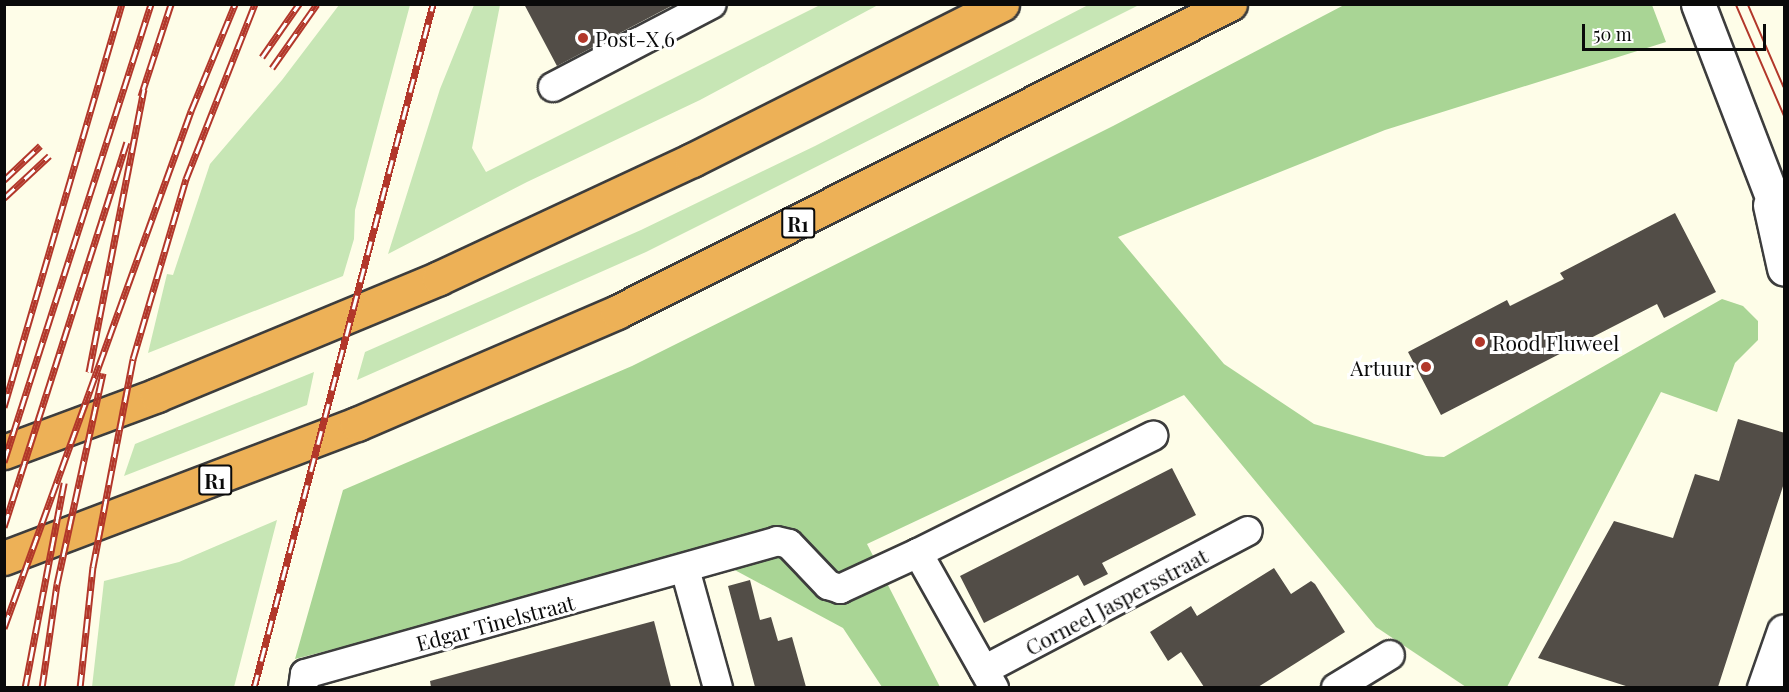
<!DOCTYPE html>
<style>
body{margin:0}
#map{position:relative;width:1789px;height:692px;overflow:hidden;background:#fefde8;font-family:"Playfair Display",serif}
div>[style]{position:absolute}
.green>*{inset:0;background:#c7e6b5}
.forest>*{inset:0;background:#a9d595}
.building>*{inset:0;background:#524d47}
.roads{filter:drop-shadow(2px 0 #3d3d3d) drop-shadow(-2px 0 #3d3d3d) drop-shadow(0 2px #3d3d3d) drop-shadow(0 -2px #3d3d3d)}
.minor>*{height:28px;margin:-14px;padding:0 14px;transform-origin:14px;border-radius:14px;background:#fff}
.tertiary>*{height:33px;margin:-16.5px;padding:0 16.5px;transform-origin:16.5px;border-radius:16.5px;background:#fff}
.motorway>*{height:33px;margin:-16.5px;padding:0 16.5px;transform-origin:16.5px;border-radius:16.5px;background:#edb157}
.tram>*{height:1.5px;margin:-0.75px;padding:0 0.75px;transform-origin:0.75px;border-radius:0.75px;background:#b2372a}
.rail>*{height:7px;margin-top:-3.5px;transform-origin:0;background:repeating-linear-gradient(90deg,#fff 0 14px,#b2372a 0 28px);box-sizing:border-box;border-block:2px solid #b2372a}
.dots>*{width:16px;height:16px;translate:-50% -50%;box-sizing:border-box;border:3px solid #fff;border-radius:50%}
span{translate:-50% -50%;white-space:nowrap;text-align:center;line-height:1.15;-webkit-text-stroke:6px #fff;paint-order:stroke}
.shield-label span{padding:2px 4px;background:#fff;border:2px solid;border-radius:4px;-webkit-text-stroke-width:0}
.shield-label{font-size:20px;color:#0a0a0a;font-weight:700}
.poi-label{font-size:21px;color:#0a0a0a}
.left{translate:0 -50%;text-align:left}
.right{translate:-100% -50%;text-align:right}
.street-label{font-size:21px;color:#0a0a0a}
.frame{position:absolute;inset:0;border:6px solid #0a0a0a;pointer-events:none}
.scale{position:absolute;left:1582px;top:24px;width:184px;height:27px;box-sizing:border-box;border:3px solid #0a0a0a;border-top:0;padding-left:8px;font-size:18px;line-height:21px;white-space:nowrap;color:#0a0a0a;-webkit-text-stroke:4px #fff;paint-order:stroke}
</style>
<div id="map">
<div class="green">
<i style="clip-path:polygon(1090px 4px,1139px 5px,646px 252px,357px 380px,365px 352px,641px 230px,815px 146px)"></i>
<i style="clip-path:polygon(339px 5px,410px 5px,355px 210px,354px 239px,343px 276px,148px 353px,167px 274px,173px 275px,210px 164px,282px 80px)"></i>
<i style="clip-path:polygon(474px 5px,500px 5px,472px 148px,486px 172px,820px 5px,878px 5px,700px 100px,527px 182px,388px 254px,440px 89px)"></i>
<i style="clip-path:polygon(314px 372px,307px 405px,124px 476px,135px 444px)"></i>
<i style="clip-path:polygon(277px 520px,234px 687px,92px 687px,104px 581px,179px 562px)"></i>
</div>
<div class="forest">
<i style="clip-path:polygon(1344px 5px,1652px 5px,1666px 42px,1385px 130px,1118px 237px,1224px 364px,1314px 424px,1426px 456px,1444px 457px,1722px 299px,1743px 306px,1758px 321px,1758px 340px,1735px 363px,1717px 412px,1661px 392px,1507px 687px,1466px 687px,1376px 627px,1184px 395px,867px 544px,940px 687px,882px 687px,843px 628px,705px 554px,295px 659px,343px 490px,632px 366px,1113px 126px)"></i>
</div>
<div class="building">
<i style="clip-path:polygon(524px 4px,675px 4px,557px 66px)"></i>
<i style="clip-path:polygon(1675px 213px,1716px 292px,1664px 318px,1657px 304px,1441px 415px,1408px 352px,1507px 300px,1510px 306px,1564px 279px,1560px 273px)"></i>
<i style="clip-path:polygon(1738px 419px,1785px 433px,1785px 480px,1718px 687px,1629px 687px,1538px 658px,1614px 521px,1673px 538px,1695px 474px,1719px 481px)"></i>
<i style="clip-path:polygon(1172px 468px,1196px 515px,1102px 563px,1108px 574px,1084px 586px,1078px 575px,984px 623px,960px 576px)"></i>
<i style="clip-path:polygon(1274px 568px,1291px 594px,1311px 581px,1315px 584px,1345px 632px,1258px 687px,1204px 687px,1181px 652px,1168px 661px,1150px 632px,1191px 606px,1197px 616px)"></i>
<i style="clip-path:polygon(750px 580px,760px 620px,771px 617px,778px 641px,792px 637px,806px 687px,755px 687px,728px 586px)"></i>
<i style="clip-path:polygon(654px 621px,671px 687px,431px 687px,430px 681px)"></i>
</div>
<div class="roads">
<div class="minor">
<i style="left:553px;top:87px;width:179px;rotate:-27.6deg"></i>
<i style="left:918px;top:553px;width:263px;rotate:-26.5deg"></i>
<i style="left:685px;top:569px;width:123px;rotate:74.5deg"></i>
<i style="left:984px;top:670px;width:298px;rotate:-27.8deg"></i>
<i style="left:303px;top:688px;width:14px;rotate:-82deg"></i>
<i style="left:305px;top:674px;width:490px;rotate:-15.7deg"></i>
<i style="left:777px;top:541px;width:12px;rotate:14deg"></i>
<i style="left:789px;top:544px;width:57px;rotate:46.4deg"></i>
<i style="left:828px;top:585px;width:13px;rotate:18deg"></i>
<i style="left:840px;top:589px;width:86px;rotate:-24.8deg"></i>
<i style="left:918px;top:553px;width:155px;rotate:60.6deg"></i>
<i style="left:1336px;top:688px;width:63px;rotate:-31.4deg"></i>
</div>
<div class="tertiary">
<i style="left:1698px;top:4px;width:240px;rotate:69deg"></i>
<i style="left:1770px;top:205px;width:65px;rotate:77.5deg"></i>
<i style="left:1764px;top:688px;width:60px;rotate:-70.7deg"></i>
</div>
<div class="motorway">
<i style="left:4px;top:452px;width:163px;rotate:-20.4deg"></i>
<i style="left:157px;top:395px;width:305px;rotate:-22.5deg"></i>
<i style="left:439px;top:278px;width:279px;rotate:-25deg"></i>
<i style="left:692px;top:160px;width:347px;rotate:-26.7deg"></i>
<i style="left:4px;top:558px;width:378px;rotate:-20.8deg"></i>
<i style="left:357px;top:424px;width:283px;rotate:-23.3deg"></i>
<i style="left:617px;top:312px;width:686px;rotate:-26.68deg"></i>
</div>
</div>
<div class="tram">
<i style="left:1736px;top:4px;width:121px;rotate:66.6deg"></i>
<i style="left:1748px;top:4px;width:90px;rotate:66.6deg"></i>
<i style="left:1784px;top:4px;width:1px;rotate:90deg"></i>
</div>
<div class="rail">
<i style="left:262px;top:57px;width:65px;rotate:-55.1deg"></i>
<i style="left:272px;top:68px;width:78px;rotate:-54.9deg"></i>
<i style="left:141px;top:96px;width:97px;rotate:-71.9deg"></i>
<i style="left:4px;top:180px;width:50px;rotate:-43.4deg"></i>
<i style="left:4px;top:198px;width:62px;rotate:-43deg"></i>
<i style="left:89px;top:372px;width:288px;rotate:-79deg"></i>
<i style="left:4px;top:407px;width:420px;rotate:-73.7deg"></i>
<i style="left:4px;top:462px;width:481px;rotate:-72.2deg"></i>
<i style="left:4px;top:527px;width:404px;rotate:-72.3deg"></i>
<i style="left:4px;top:628px;width:550px;rotate:-70.11deg"></i>
<i style="left:191px;top:111px;width:116px;rotate:-67.6deg"></i>
<i style="left:25px;top:688px;width:209px;rotate:-79.2deg"></i>
<i style="left:42px;top:688px;width:105px;rotate:-81.8deg"></i>
<i style="left:57px;top:584px;width:216px;rotate:-77.7deg"></i>
<i style="left:80px;top:688px;width:122px;rotate:-83.9deg"></i>
<i style="left:93px;top:567px;width:212px;rotate:-79.1deg"></i>
<i style="left:133px;top:359px;width:188px;rotate:-73.6deg"></i>
<i style="left:186px;top:179px;width:188px;rotate:-68.5deg"></i>
<i style="left:254px;top:688px;width:707px;rotate:-75.33deg"></i>
</div>
<div class="dots">
<i style="left:583px;top:38px;background:#b2372a"></i>
<i style="left:1480px;top:342px;background:#b2372a"></i>
<i style="left:1426px;top:367px;background:#b2372a"></i>
</div>
<div class="shield-label">
<span style="left:798px;top:223px">R1</span>
<span style="left:215px;top:480px">R1</span>
</div>
<div class="poi-label">
<span class="left" style="left:595px;top:38px">Post-X 6</span>
<span class="left" style="left:1492px;top:342px">Rood Fluweel</span>
<span class="right" style="left:1414px;top:367px">Artuur</span>
</div>
<div class="street-label">
<span style="left:1116px;top:601px;rotate:-28deg">Corneel Jaspersstraat</span>
<span style="left:495px;top:622px;rotate:-15deg">Edgar Tinelstraat</span>
</div>
<div class="frame"></div>
<div class="scale">50 m</div>
</div>
